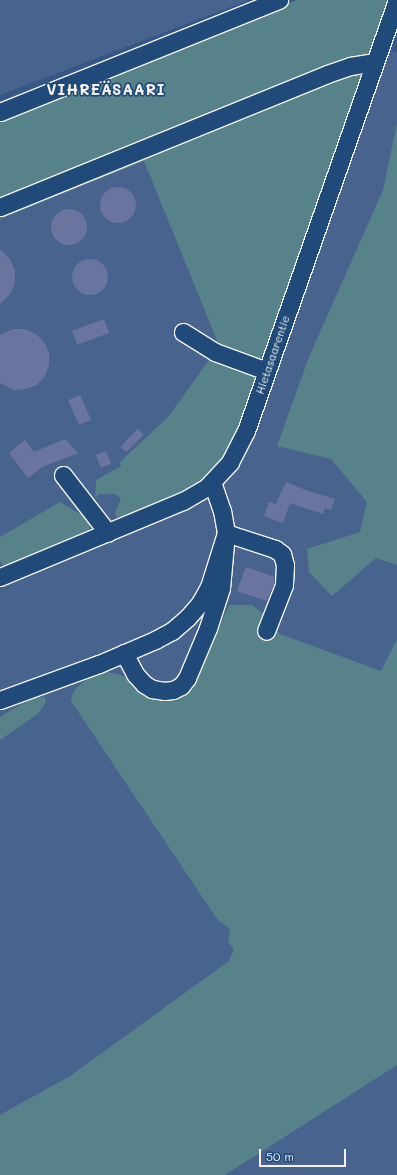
<!DOCTYPE html>
<meta charset="utf-8">
<style>
body{margin:0}
#map{position:relative;width:397px;height:1175px;overflow:hidden;background:#365785;font-family:Mali,sans-serif}
div>[style]{position:absolute}
.built>*{inset:0;background:#49638f}
.green>*{inset:0;background:#588289}
.building>*{inset:0;background:#6a759f;transform-origin:0 0}
.round{border-radius:50%}
.roads{filter:drop-shadow(1px 0 #f4f1e8) drop-shadow(-1px 0 #f4f1e8) drop-shadow(0 1px #f4f1e8) drop-shadow(0 -1px #f4f1e8)}
.minor>*{height:17px;margin:-8.5px;padding:0 8.5px;transform-origin:8.5px;border-radius:8.5px;background:#1f4a7a}
span{translate:-50% -50%;white-space:nowrap;text-align:center;line-height:1.15;-webkit-text-stroke:3.5px #1f4a7a;paint-order:stroke}
.street-label{font-size:11px;color:#f4f1e8}
.district-label{font-size:15px;color:#f4f1e8;font-weight:700;letter-spacing:1px}
.scale{position:absolute;left:259px;top:1149px;width:87px;height:18px;box-sizing:border-box;border:2px solid #f4f1e8;border-top:0;padding-left:5px;font-size:12px;line-height:14px;white-space:nowrap;color:#f4f1e8;-webkit-text-stroke:3px #1f4a7a;paint-order:stroke}
</style>
<div id="map">
<div class="built">
<i style="clip-path:polygon(0 0,249px 0,0 95px)"></i>
<i style="clip-path:polygon(341px 37px,397px 52px,397px 1175px,0 1175px,0 179px)"></i>
</div>
<div class="green">
<i style="clip-path:polygon(296px 0,391px 0,373px 55px,0 204px,0 119px)"></i>
<i style="clip-path:polygon(350px 70px,364px 72px,265px 357px,257px 359px,247px 356px,218px 343px,144px 161px,0 219px,0 212px)"></i>
<i style="clip-path:polygon(397px 123px,397px 565px,376px 558px,332px 596px,309px 572px,307px 549px,360px 532px,367px 502px,331px 459px,277px 446px,309px 357px,383px 190px)"></i>
<i style="clip-path:polygon(212px 356px,252px 373px,259px 378px,238px 433px,221px 463px,195px 487px,119px 522px,115px 513px,121px 498px,115px 494px,99px 494px,95px 498px,96px 480px,121px 466px,120px 462px,168px 417px)"></i>
<i style="clip-path:polygon(60px 502px,79px 514px,82px 511px,87px 516px,90px 525px,89px 532px,5px 568px,0 561px,0 537px)"></i>
<i style="clip-path:polygon(229px 605px,252px 605px,265px 615px,280px 634px,381px 671px,397px 639px,397px 1065px,225px 1175px,0 1175px,0 1115px,70px 1076px,229px 961px,234px 949px,228px 942px,230px 929px,217px 919px,71px 701px,72px 695px,76px 688px,90px 677px,107px 672px,121px 675px,156px 697px,177px 701px,193px 689px)"></i>
<i style="clip-path:polygon(45px 697px,46px 702px,38px 714px,0 740px,0 717px,31px 698px)"></i>
</div>
<div class="building">
<i class="round" style="left:100px;top:187px;width:36px;height:36px"></i>
<i class="round" style="left:51px;top:209px;width:36px;height:36px"></i>
<i style="clip-path:polygon(0 249px,10px 259px,15px 270px,15px 282px,11px 293px,0 304px)"></i>
<i class="round" style="left:72px;top:259px;width:36px;height:36px"></i>
<i style="left:104px;top:319px;width:15px;height:34px;rotate:70deg"></i>
<i style="clip-path:polygon(13px 329px,25px 329px,36px 334px,44px 342px,49px 353px,49px 365px,45px 376px,37px 385px,26px 389px,14px 390px,0 383px,0 335px)"></i>
<i style="left:80px;top:395px;width:27px;height:13px;rotate:66deg"></i>
<i style="left:138px;top:429px;width:8px;height:25px;rotate:45deg"></i>
<i style="clip-path:polygon(65px 439px,78px 453px,42px 467px,28px 478px,9px 453px,25px 440px,34px 452px)"></i>
<i style="left:106px;top:451px;width:14px;height:11px;rotate:69deg"></i>
<i style="clip-path:polygon(286px 482px,308px 491px,335px 499px,331px 510px,325px 508px,323px 514px,290px 503px,283px 523px,264px 516px,269px 502px,276px 504px)"></i>
<i style="clip-path:polygon(246px 567px,274px 577px,274px 583px,267px 601px,237px 591px)"></i>
</div>
<div class="roads">
<div class="minor">
<i style="left:0;top:112px;width:301px;rotate:-21.9deg"></i>
<i style="left:0;top:207px;width:353px;rotate:-22.1deg"></i>
<i style="left:327px;top:74px;width:24px;rotate:-19deg"></i>
<i style="left:350px;top:66px;width:24px;rotate:-9deg"></i>
<i style="left:183px;top:332px;width:38px;rotate:32deg"></i>
<i style="left:215px;top:352px;width:55px;rotate:20.1deg"></i>
<i style="left:63px;top:475px;width:73px;rotate:52.2deg"></i>
<i style="left:0;top:577px;width:198px;rotate:-22.6deg"></i>
<i style="left:183px;top:501px;width:28px;rotate:-30deg"></i>
<i style="left:207px;top:487px;width:34px;rotate:-47deg"></i>
<i style="left:230px;top:462px;width:35px;rotate:-63deg"></i>
<i style="left:246px;top:431px;width:457px;rotate:-70.7deg"></i>
<i style="left:124px;top:653px;width:24px;rotate:62deg"></i>
<i style="left:135px;top:674px;width:13px;rotate:48deg"></i>
<i style="left:144px;top:684px;width:9px;rotate:32deg"></i>
<i style="left:152px;top:689px;width:12px;rotate:9deg"></i>
<i style="left:164px;top:691px;width:9px;rotate:-6deg"></i>
<i style="left:173px;top:690px;width:9px;rotate:-27deg"></i>
<i style="left:181px;top:686px;width:10px;rotate:-53deg"></i>
<i style="left:187px;top:678px;width:54px;rotate:-67.2deg"></i>
<i style="left:208px;top:628px;width:42px;rotate:-72deg"></i>
<i style="left:221px;top:588px;width:55px;rotate:-84.8deg"></i>
<i style="left:226px;top:533px;width:52px;rotate:18.1deg"></i>
<i style="left:275px;top:549px;width:9px;rotate:36deg"></i>
<i style="left:282px;top:554px;width:11px;rotate:75deg"></i>
<i style="left:285px;top:565px;width:20px;rotate:93deg"></i>
<i style="left:284px;top:585px;width:49px;rotate:111.4deg"></i>
<i style="left:0;top:700px;width:105px;rotate:-20deg"></i>
<i style="left:99px;top:664px;width:61px;rotate:-23.2deg"></i>
<i style="left:155px;top:640px;width:19px;rotate:-28deg"></i>
<i style="left:172px;top:631px;width:21px;rotate:-41deg"></i>
<i style="left:188px;top:617px;width:18px;rotate:-49deg"></i>
<i style="left:200px;top:603px;width:18px;rotate:-61deg"></i>
<i style="left:209px;top:587px;width:57px;rotate:-72.5deg"></i>
<i style="left:226px;top:533px;width:22px;rotate:-100deg"></i>
<i style="left:222px;top:511px;width:31px;rotate:-109deg"></i>
</div>
</div>
<div class="street-label">
<span style="left:273px;top:355px;rotate:-71deg">Hietasaarentie</span>
</div>
<div class="district-label">
<span style="left:106px;top:90px">VIHREÄSAARI</span>
</div>
<div class="scale">50 m</div>
</div>
